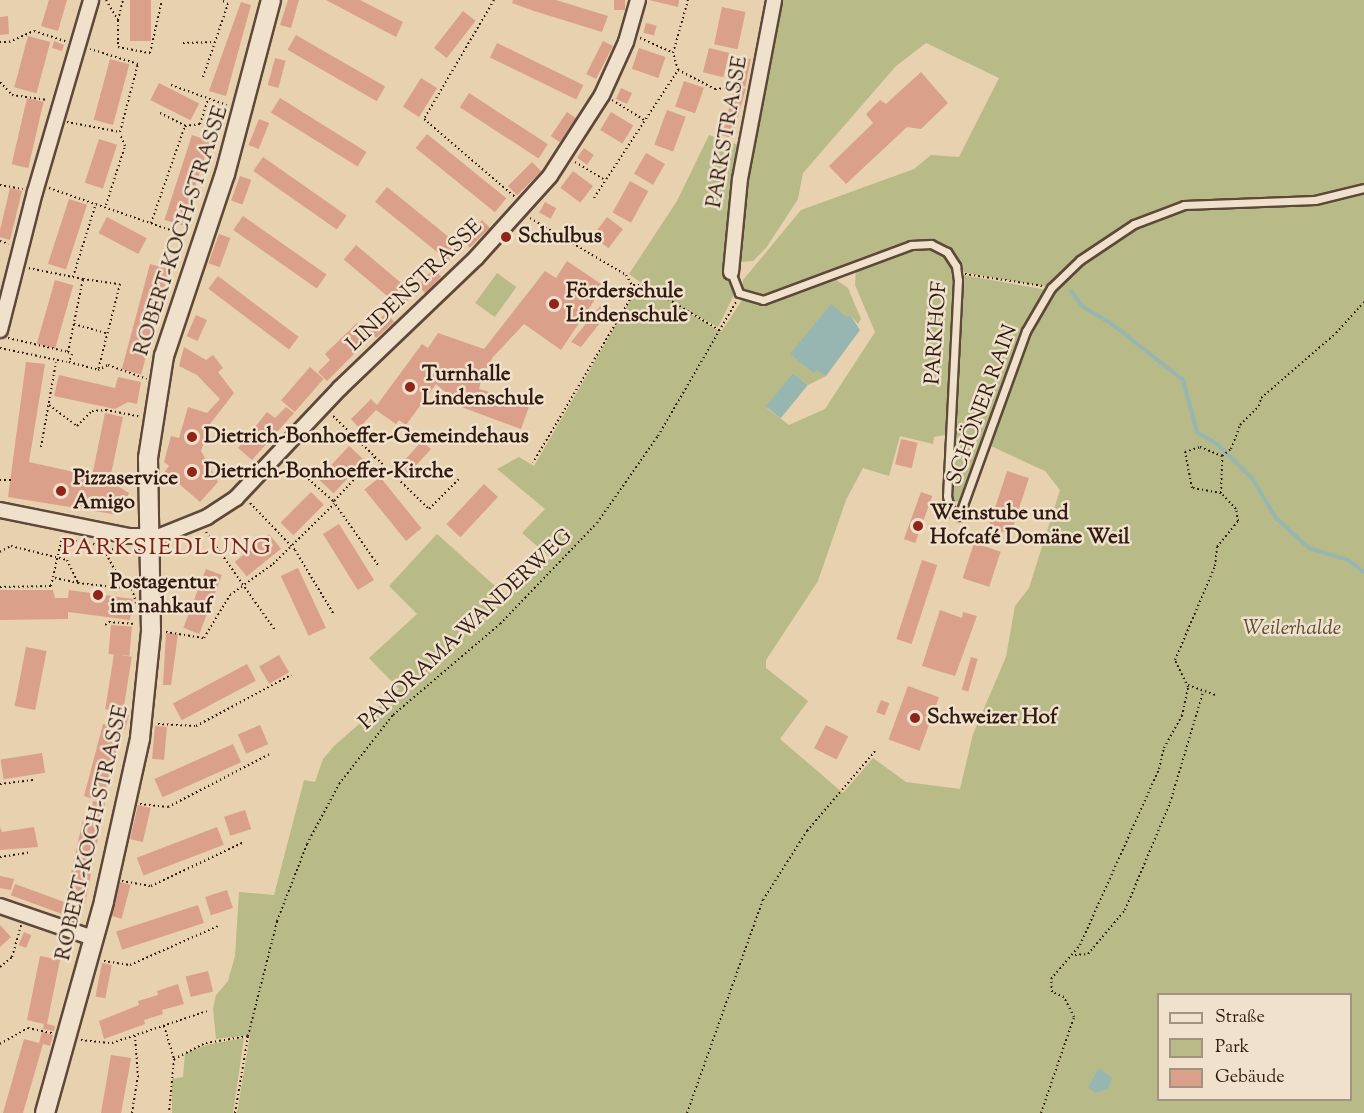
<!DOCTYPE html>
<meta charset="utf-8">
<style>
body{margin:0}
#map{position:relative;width:1364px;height:1113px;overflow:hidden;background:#e7d1af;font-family:"Sorts Mill Goudy",serif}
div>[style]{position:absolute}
.green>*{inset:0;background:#b8ba88;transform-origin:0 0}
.water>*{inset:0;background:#98b6b1;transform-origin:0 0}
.stream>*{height:4px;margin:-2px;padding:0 2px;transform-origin:2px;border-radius:2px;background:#98b6b1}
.building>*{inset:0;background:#daa089;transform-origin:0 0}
.path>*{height:2px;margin-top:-1px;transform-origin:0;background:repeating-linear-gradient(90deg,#311a12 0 1.5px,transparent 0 4.5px)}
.roads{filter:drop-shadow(2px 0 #5e4839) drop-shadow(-2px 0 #5e4839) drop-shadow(0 2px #5e4839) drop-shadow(0 -2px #5e4839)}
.service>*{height:7px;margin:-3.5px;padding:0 3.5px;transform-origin:3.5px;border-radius:3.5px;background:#efe1cb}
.minor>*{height:14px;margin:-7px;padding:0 7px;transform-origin:7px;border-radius:7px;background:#efe1cb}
.tertiary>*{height:18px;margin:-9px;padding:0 9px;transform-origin:9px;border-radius:9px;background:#efe1cb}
.dots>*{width:16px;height:16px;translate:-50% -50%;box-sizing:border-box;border:3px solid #efe1cb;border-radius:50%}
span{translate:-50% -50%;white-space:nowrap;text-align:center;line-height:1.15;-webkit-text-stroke:5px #efe1cb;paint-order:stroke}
.street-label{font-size:21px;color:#311a12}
.poi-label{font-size:21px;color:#311a12;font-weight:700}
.left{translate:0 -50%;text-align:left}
.park-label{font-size:21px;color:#5a4a35;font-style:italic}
.quarter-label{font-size:24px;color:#7a1f14;letter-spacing:1.5px}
.legend{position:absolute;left:1157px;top:993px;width:195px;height:108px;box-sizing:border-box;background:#efe1cb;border:2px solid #a39181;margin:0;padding:8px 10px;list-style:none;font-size:18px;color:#311a12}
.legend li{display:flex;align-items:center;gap:12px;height:30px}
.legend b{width:30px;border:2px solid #a39181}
</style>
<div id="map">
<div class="green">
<i style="clip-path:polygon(778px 0,1364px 0,1364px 184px,1314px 197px,1206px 199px,1166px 208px,1107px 237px,1072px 262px,1049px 287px,962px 272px,947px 246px,923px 240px,758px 297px,742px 290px,743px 280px,801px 210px,914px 169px,931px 155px,959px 157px,999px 78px,926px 43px,896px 66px,803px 173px,798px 199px,766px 248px,753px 261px,740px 262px,733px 251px)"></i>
<i style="clip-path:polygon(evenodd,709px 135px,741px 146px,727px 277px,734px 295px,718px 327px,676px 305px,721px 332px,742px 300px,770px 301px,835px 279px,848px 288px,861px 319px,858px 324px,851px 316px,814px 373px,817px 369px,826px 376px,808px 385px,793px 373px,767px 408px,789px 425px,825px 409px,875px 332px,855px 285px,856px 270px,920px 247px,945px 255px,954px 273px,945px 435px,934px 437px,933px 444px,900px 436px,889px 476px,863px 468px,846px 500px,818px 581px,766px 660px,766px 668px,808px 701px,780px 739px,843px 793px,873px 758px,906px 782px,960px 789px,973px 734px,1006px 657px,1015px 606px,1029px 588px,1060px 490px,1045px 471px,982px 442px,961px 502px,951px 501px,952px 398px,962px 275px,1053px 291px,1112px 241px,1163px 215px,1206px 205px,1315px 204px,1364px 192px,1364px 1113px,237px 1113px,250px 1035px,216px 1039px,213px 1009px,216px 995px,228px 981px,235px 956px,239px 892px,274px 895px,304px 780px,315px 782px,323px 759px,334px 746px,399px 689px,369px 658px,417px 614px,389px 586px,437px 534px,505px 595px,551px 558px,522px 533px,545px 509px,497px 469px,519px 457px,534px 466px,638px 287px,658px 295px,629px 274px,677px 201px,709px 135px,1158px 994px,1350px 994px,1350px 1100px,1158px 1100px,1158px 994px)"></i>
<i style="left:497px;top:273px;width:24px;height:37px;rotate:36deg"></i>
<i style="clip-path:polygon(244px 1038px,233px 1113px,172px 1113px,172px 1079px,183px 1077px,185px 1054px,206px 1045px)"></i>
</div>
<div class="water">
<i style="clip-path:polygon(831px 304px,846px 317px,851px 316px,860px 330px,826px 376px,817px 370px,814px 373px,790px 354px)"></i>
<i style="left:793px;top:373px;width:19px;height:43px;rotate:39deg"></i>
<i style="clip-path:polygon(1099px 1068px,1112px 1078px,1108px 1089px,1095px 1093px,1088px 1087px)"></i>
</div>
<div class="stream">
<i style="left:1071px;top:291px;width:20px;rotate:53deg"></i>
<i style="left:1083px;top:307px;width:34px;rotate:30deg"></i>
<i style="left:1112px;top:324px;width:90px;rotate:38.3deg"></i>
<i style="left:1183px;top:380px;width:54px;rotate:74.9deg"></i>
<i style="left:1197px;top:432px;width:23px;rotate:31deg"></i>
<i style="left:1217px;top:444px;width:49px;rotate:44.2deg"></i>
<i style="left:1252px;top:478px;width:47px;rotate:59deg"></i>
<i style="left:1276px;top:518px;width:45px;rotate:42.3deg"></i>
<i style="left:1309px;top:548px;width:41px;rotate:17.1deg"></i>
<i style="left:1348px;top:560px;width:20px;rotate:37deg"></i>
</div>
<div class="building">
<i style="clip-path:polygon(49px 0,67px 0,58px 31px,41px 26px)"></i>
<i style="left:130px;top:0;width:21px;height:41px"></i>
<i style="clip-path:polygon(288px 0,299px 0,291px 28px,280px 25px)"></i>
<i style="clip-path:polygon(326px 0,360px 0,403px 22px,396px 37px)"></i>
<i style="clip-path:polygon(513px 0,556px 0,608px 16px,602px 32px,534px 11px,512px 3px)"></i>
<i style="left:614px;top:0;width:11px;height:10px"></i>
<i style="clip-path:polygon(649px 0,679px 0,678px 7px)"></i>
<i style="clip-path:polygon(241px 2px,251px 5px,226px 96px,209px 91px)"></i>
<i style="left:722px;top:7px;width:24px;height:38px;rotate:12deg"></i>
<i style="left:463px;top:11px;width:16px;height:47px;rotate:38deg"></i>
<i style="clip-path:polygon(8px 16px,9px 34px,0 35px,0 17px)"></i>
<i style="left:646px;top:23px;width:11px;height:10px;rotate:15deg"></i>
<i style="left:296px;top:35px;width:103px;height:17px;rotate:30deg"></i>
<i style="left:28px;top:36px;width:23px;height:53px;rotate:15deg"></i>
<i style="clip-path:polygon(54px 41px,64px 45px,62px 51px,52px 48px)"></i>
<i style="left:603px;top:41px;width:11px;height:37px;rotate:27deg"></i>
<i style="left:497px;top:43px;width:96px;height:16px;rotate:26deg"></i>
<i style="left:639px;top:48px;width:28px;height:22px;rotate:19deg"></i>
<i style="left:709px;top:48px;width:21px;height:25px;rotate:14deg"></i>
<i style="left:741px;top:57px;width:10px;height:28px;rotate:11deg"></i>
<i style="left:275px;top:58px;width:11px;height:28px;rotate:15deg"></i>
<i style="left:110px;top:59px;width:20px;height:63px;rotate:15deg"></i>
<i style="clip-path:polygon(921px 72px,948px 103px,921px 129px,907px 127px,846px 184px,829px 166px,873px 123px,866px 114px,880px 100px,886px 104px)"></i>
<i style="left:421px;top:78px;width:19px;height:34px;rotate:32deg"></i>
<i style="left:684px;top:81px;width:21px;height:27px;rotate:19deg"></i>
<i style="left:159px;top:83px;width:45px;height:19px;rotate:27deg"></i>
<i style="left:735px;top:86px;width:11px;height:51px;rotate:15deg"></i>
<i style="left:621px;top:88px;width:12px;height:12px;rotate:24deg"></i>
<i style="left:469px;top:93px;width:94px;height:17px;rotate:33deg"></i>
<i style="left:27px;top:98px;width:17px;height:68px;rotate:13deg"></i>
<i style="left:280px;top:98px;width:102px;height:17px;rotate:32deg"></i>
<i style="left:667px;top:110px;width:20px;height:37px;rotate:20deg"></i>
<i style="left:567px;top:112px;width:11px;height:29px;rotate:34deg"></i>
<i style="left:611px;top:112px;width:26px;height:21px;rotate:31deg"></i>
<i style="left:259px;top:119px;width:11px;height:28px;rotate:22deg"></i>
<i style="left:427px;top:134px;width:102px;height:18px;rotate:39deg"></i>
<i style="left:192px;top:135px;width:19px;height:89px;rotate:18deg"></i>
<i style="left:99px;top:139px;width:19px;height:46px;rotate:18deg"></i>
<i style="left:584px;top:148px;width:12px;height:12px;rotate:35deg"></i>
<i style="left:646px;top:153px;width:22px;height:24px;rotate:30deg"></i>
<i style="left:263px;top:157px;width:102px;height:17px;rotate:35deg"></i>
<i style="left:532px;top:162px;width:13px;height:34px;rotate:45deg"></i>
<i style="left:573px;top:171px;width:25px;height:21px;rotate:37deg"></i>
<i style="left:240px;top:176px;width:12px;height:26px;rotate:20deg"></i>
<i style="left:630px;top:181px;width:21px;height:36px;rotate:29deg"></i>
<i style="left:387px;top:187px;width:95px;height:19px;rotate:39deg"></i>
<i style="clip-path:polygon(10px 188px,22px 191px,10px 240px,0 237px,0 230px)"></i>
<i style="left:69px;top:199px;width:19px;height:68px;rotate:18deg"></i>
<i style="left:545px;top:202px;width:13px;height:12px;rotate:29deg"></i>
<i style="left:243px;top:216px;width:102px;height:17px;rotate:35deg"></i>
<i style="left:107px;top:217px;width:45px;height:18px;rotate:28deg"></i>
<i style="left:607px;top:217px;width:20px;height:24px;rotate:37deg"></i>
<i style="left:482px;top:220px;width:11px;height:28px;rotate:45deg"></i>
<i style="left:219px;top:234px;width:12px;height:31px;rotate:20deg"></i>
<i style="left:356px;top:245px;width:75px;height:19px;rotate:40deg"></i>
<i style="clip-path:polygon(567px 261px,604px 286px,561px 350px,524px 324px,493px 357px,482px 377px,479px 389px,530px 404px,521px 429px,448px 402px,450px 396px,436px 384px,406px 425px,399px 420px,396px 424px,376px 410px,359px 428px,351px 419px,371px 399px,377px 405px,422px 344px,428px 348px,438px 333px,484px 349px,545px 271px,556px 278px)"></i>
<i style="left:150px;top:264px;width:20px;height:109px;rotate:15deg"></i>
<i style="left:433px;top:269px;width:11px;height:23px;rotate:41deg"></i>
<i style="left:218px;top:276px;width:101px;height:16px;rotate:37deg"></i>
<i style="left:55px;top:280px;width:19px;height:66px;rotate:16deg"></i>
<i style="clip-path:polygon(601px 305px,611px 311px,602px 324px,600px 323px,581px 347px,571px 342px)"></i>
<i style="left:386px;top:313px;width:12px;height:24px;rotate:48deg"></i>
<i style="left:196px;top:315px;width:12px;height:23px;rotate:24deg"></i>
<i style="clip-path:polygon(357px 323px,371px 337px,327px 381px,318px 372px,330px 360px,325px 354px)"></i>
<i style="clip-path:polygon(184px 347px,206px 360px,213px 355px,223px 368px,218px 372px,234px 393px,210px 424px,201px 451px,218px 482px,200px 502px,169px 475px,165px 482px,160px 478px,169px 466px,164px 462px,171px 436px,179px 438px,188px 407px,207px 413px,220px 399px,197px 375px,179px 366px)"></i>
<i style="clip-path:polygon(26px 362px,45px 364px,29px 462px,92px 476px,105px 413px,123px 417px,110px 479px,106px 479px,129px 493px,119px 515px,8px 497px)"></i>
<i style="left:310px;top:367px;width:18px;height:44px;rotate:41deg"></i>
<i style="clip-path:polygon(59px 375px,115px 388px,118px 377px,141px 382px,137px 404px,128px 402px,115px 409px,54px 396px)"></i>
<i style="clip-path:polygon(286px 407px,294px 413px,252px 460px,238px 448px,267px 412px,275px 418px)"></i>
<i style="left:901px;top:439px;width:17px;height:26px;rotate:13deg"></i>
<i style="left:422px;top:441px;width:12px;height:40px;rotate:42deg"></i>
<i style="left:349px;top:446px;width:21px;height:45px;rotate:43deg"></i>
<i style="left:1007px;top:471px;width:23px;height:59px;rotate:18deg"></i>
<i style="left:380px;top:477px;width:66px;height:20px;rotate:51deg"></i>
<i style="left:484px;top:484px;width:19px;height:55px;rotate:43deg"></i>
<i style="left:311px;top:492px;width:18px;height:43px;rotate:45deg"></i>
<i style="left:921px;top:492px;width:12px;height:50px;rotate:20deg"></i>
<i style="left:339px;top:524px;width:66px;height:19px;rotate:58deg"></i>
<i style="left:269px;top:534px;width:19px;height:44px;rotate:51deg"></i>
<i style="left:974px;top:543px;width:28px;height:37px;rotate:18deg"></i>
<i style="left:922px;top:560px;width:16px;height:83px;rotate:18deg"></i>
<i style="left:298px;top:568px;width:66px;height:19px;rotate:65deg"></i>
<i style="left:206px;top:569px;width:17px;height:63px;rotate:21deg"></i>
<i style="clip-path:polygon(0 590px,53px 590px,55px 598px,68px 598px,69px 590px,133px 599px,130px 620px,68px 612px,68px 619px,0 620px)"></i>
<i style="clip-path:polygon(940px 610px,962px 618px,963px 612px,977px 616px,955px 676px,922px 666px)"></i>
<i style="left:111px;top:625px;width:21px;height:29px;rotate:5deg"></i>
<i style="clip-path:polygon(166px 633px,178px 634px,171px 685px,163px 685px)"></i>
<i style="left:26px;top:647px;width:21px;height:60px;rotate:11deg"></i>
<i style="left:114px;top:654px;width:18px;height:56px;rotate:9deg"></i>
<i style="left:279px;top:655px;width:20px;height:23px;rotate:60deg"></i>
<i style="left:971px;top:657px;width:7px;height:34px;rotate:16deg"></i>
<i style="left:247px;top:664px;width:19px;height:84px;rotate:62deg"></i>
<i style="left:908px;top:686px;width:33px;height:57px;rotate:20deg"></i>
<i style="left:881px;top:700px;width:9px;height:13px;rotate:21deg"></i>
<i style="clip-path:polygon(118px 712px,129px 715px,125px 730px,122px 730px,103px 802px,84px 796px,103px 724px,114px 727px)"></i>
<i style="left:260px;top:725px;width:21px;height:24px;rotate:67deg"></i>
<i style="left:826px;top:725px;width:25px;height:26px;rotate:27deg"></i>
<i style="left:155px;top:726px;width:12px;height:33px;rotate:5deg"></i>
<i style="left:233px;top:744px;width:20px;height:86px;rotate:66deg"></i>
<i style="left:42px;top:753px;width:20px;height:42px;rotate:81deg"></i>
<i style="clip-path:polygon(93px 801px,105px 803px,85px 904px,65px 900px,84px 815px,90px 817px)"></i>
<i style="left:138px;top:805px;width:13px;height:35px;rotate:13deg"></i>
<i style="left:245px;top:810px;width:20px;height:22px;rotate:72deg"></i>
<i style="clip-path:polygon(0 827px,2px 832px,34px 827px,38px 847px,0 850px)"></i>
<i style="left:217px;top:827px;width:19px;height:86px;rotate:69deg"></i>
<i style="clip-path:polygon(0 876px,14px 879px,11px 890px,0 888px)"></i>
<i style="left:120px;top:882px;width:11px;height:35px;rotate:15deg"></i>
<i style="left:15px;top:884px;width:54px;height:12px;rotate:20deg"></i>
<i style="left:227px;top:890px;width:19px;height:23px;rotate:72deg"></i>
<i style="left:198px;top:905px;width:19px;height:86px;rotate:72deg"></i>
<i style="clip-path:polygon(0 925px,11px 937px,0 947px)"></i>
<i style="left:24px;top:932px;width:8px;height:14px;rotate:23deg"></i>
<i style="clip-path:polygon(40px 956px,60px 960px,47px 1024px,55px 1026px,54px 1031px,43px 1029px,44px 1024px,27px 1020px)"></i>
<i style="left:102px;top:963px;width:10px;height:34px;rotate:11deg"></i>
<i style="left:208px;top:971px;width:21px;height:23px;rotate:76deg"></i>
<i style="clip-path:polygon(178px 984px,184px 1004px,162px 1010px,163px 1014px,144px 1020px,145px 1024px,104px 1039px,99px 1021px,139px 1005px,138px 1001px,158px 995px,157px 991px)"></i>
<i style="clip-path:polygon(42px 1032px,53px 1035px,50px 1046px,43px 1044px,23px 1113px,3px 1113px,24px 1039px,39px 1043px)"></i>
<i style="clip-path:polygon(111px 1055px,131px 1058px,129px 1070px,121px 1113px,101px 1113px)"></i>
</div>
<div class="path">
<i style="left:106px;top:0;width:23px;rotate:59deg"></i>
<i style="left:118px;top:20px;width:27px;rotate:90deg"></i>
<i style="left:118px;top:47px;width:33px;rotate:11deg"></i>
<i style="left:150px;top:53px;width:54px;rotate:-77.2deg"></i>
<i style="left:494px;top:0;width:138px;rotate:120.5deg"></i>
<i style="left:424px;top:119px;width:120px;rotate:40.6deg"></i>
<i style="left:118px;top:20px;width:21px;rotate:-76deg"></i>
<i style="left:640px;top:38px;width:36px;rotate:24deg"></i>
<i style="left:0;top:42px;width:9px"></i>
<i style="left:9px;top:42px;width:27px;rotate:-24deg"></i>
<i style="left:34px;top:31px;width:33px;rotate:18deg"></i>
<i style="left:183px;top:43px;width:32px;rotate:-2deg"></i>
<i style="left:678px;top:70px;width:42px;rotate:27.2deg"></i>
<i style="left:715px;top:89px;width:30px;rotate:-4deg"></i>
<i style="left:203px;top:77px;width:77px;rotate:-71.1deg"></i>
<i style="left:228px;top:4px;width:8px;rotate:-150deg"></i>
<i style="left:0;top:82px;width:18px;rotate:47deg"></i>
<i style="left:12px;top:95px;width:36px;rotate:8deg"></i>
<i style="left:171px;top:85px;width:59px;rotate:19.7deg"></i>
<i style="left:612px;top:100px;width:39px;rotate:32deg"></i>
<i style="left:160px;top:113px;width:28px;rotate:27deg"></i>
<i style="left:67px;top:122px;width:54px;rotate:10.7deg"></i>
<i style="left:120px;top:132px;width:70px;rotate:-75.2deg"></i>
<i style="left:138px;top:64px;width:50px;rotate:-162.6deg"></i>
<i style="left:575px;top:162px;width:33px;rotate:31deg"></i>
<i style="left:0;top:185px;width:23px;rotate:10deg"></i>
<i style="left:49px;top:188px;width:147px;rotate:19.1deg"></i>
<i style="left:594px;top:198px;width:153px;rotate:-56.7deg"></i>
<i style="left:678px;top:70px;width:18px;rotate:-106deg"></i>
<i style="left:673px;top:53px;width:55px;rotate:-74.2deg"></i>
<i style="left:106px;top:205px;width:62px;rotate:-72.1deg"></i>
<i style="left:125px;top:146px;width:13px;rotate:-113deg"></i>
<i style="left:530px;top:218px;width:112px;rotate:30.7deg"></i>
<i style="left:626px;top:275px;width:14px;rotate:60deg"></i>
<i style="left:633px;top:287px;width:9px;rotate:96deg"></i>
<i style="left:632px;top:296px;width:194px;rotate:120.7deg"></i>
<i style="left:151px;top:223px;width:103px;rotate:-70.7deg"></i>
<i style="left:185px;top:126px;width:15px;rotate:-8deg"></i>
<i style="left:200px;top:124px;width:25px;rotate:-72deg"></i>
<i style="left:0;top:241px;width:9px;rotate:18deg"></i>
<i style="left:965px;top:274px;width:79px;rotate:8.7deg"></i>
<i style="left:73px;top:277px;width:77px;rotate:-72.7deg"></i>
<i style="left:83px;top:279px;width:37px;rotate:8deg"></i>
<i style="left:120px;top:284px;width:89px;rotate:104.3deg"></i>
<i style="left:633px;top:285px;width:12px"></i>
<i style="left:645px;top:285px;width:87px;rotate:31.3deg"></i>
<i style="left:74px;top:324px;width:35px;rotate:16deg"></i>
<i style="left:8px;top:338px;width:62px;rotate:13.1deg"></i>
<i style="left:68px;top:352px;width:75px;rotate:-78.4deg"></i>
<i style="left:83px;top:279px;width:56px;rotate:-168.7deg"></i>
<i style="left:0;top:348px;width:68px;rotate:11.8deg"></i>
<i style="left:68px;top:352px;width:4px;rotate:27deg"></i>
<i style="left:72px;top:354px;width:9px;rotate:111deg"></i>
<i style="left:69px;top:362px;width:30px;rotate:15deg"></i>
<i style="left:98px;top:370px;width:11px;rotate:-27deg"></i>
<i style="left:108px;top:365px;width:41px;rotate:19.7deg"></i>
<i style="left:49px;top:405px;width:35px;rotate:37deg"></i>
<i style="left:77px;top:426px;width:21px;rotate:-45deg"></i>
<i style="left:92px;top:411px;width:14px;rotate:-4deg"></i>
<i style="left:106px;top:410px;width:33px;rotate:11deg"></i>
<i style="left:333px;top:416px;width:134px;rotate:44.1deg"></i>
<i style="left:429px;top:509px;width:42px;rotate:-45deg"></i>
<i style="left:41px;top:447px;width:86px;rotate:-80deg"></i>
<i style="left:288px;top:461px;width:60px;rotate:41.6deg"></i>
<i style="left:333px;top:501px;width:78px;rotate:54.9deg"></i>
<i style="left:0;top:480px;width:13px"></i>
<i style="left:1221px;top:493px;width:36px;rotate:-88deg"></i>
<i style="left:334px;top:501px;width:60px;rotate:-47deg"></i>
<i style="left:250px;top:503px;width:65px;rotate:46.2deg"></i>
<i style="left:295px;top:550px;width:74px;rotate:58.9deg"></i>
<i style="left:206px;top:532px;width:120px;rotate:54.9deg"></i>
<i style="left:62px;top:538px;width:41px;rotate:11.3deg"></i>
<i style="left:102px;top:546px;width:47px;rotate:61.8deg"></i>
<i style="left:103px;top:547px;width:32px;rotate:13deg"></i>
<i style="left:0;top:552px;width:13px;rotate:-29deg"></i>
<i style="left:11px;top:546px;width:58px;rotate:14deg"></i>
<i style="left:67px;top:560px;width:25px;rotate:64deg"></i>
<i style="left:78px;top:583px;width:54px;rotate:6.3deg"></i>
<i style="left:132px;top:589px;width:15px;rotate:74deg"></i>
<i style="left:55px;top:578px;width:24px;rotate:12deg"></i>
<i style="left:0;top:587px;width:51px;rotate:-1.1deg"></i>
<i style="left:51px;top:586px;width:50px;rotate:-77.3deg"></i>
<i style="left:105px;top:625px;width:5px;rotate:-37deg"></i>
<i style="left:109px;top:622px;width:27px;rotate:4deg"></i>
<i style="left:166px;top:632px;width:38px;rotate:9deg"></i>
<i style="left:204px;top:638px;width:50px;rotate:-58.8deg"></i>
<i style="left:230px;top:595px;width:53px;rotate:-35.8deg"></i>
<i style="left:273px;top:564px;width:86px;rotate:-44.5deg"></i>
<i style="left:1188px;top:685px;width:30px;rotate:20deg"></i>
<i style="left:158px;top:724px;width:38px;rotate:3deg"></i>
<i style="left:196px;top:726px;width:108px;rotate:-28.2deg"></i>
<i style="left:0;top:784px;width:35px;rotate:-7deg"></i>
<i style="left:140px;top:804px;width:28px;rotate:6deg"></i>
<i style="left:168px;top:807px;width:115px;rotate:-27.5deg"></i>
<i style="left:0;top:857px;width:31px;rotate:-9deg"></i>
<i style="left:122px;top:881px;width:29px;rotate:10deg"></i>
<i style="left:151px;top:886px;width:103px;rotate:-25.3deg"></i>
<i style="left:1075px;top:955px;width:13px;rotate:-4deg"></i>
<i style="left:1088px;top:954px;width:57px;rotate:-49.9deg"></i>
<i style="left:1125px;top:910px;width:116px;rotate:-67.2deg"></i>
<i style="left:1170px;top:803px;width:116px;rotate:-73.4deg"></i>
<i style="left:104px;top:961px;width:26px;rotate:9deg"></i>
<i style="left:130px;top:965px;width:96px;rotate:-23.9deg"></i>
<i style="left:0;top:967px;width:16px;rotate:-40deg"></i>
<i style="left:12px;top:957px;width:33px;rotate:-74deg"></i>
<i style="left:164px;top:1026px;width:34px;rotate:73deg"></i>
<i style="left:174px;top:1059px;width:54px;rotate:95.3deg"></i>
<i style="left:81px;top:1040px;width:31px;rotate:6deg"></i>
<i style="left:112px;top:1043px;width:100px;rotate:-18.6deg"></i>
<i style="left:0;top:1044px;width:32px;rotate:-30deg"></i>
<i style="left:28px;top:1028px;width:25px;rotate:12deg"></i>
<i style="left:174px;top:1059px;width:36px;rotate:-27deg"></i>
<i style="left:206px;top:1043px;width:43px;rotate:-9.5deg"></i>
<i style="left:132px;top:1113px;width:36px;rotate:-81deg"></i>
<i style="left:138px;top:1077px;width:41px;rotate:-94.2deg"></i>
<i style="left:235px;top:1113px;width:78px;rotate:-80.4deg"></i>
<i style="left:248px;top:1036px;width:119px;rotate:-75.8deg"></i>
<i style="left:277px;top:921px;width:83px;rotate:-68.7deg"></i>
<i style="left:307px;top:844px;width:68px;rotate:-61.9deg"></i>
<i style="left:339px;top:784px;width:88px;rotate:-52deg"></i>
<i style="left:393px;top:715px;width:140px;rotate:-40.4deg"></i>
<i style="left:500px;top:624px;width:140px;rotate:-46.2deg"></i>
<i style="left:597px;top:523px;width:106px;rotate:-55deg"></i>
<i style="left:658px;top:436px;width:155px;rotate:-59.8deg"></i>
<i style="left:687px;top:1113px;width:226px;rotate:-70.4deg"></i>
<i style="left:763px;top:900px;width:82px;rotate:-57.5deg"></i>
<i style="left:807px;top:831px;width:105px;rotate:-49.6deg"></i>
<i style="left:1041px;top:1113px;width:102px;rotate:-71deg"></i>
<i style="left:1074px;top:1017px;width:22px;rotate:-117deg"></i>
<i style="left:1064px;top:997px;width:13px;rotate:-157deg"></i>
<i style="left:1052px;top:992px;width:13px;rotate:-94deg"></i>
<i style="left:1051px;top:979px;width:45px;rotate:-49.5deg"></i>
<i style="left:1080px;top:945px;width:193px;rotate:-65.8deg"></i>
<i style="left:1159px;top:769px;width:22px;rotate:-77deg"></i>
<i style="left:1164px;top:748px;width:37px;rotate:-61deg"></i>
<i style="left:1182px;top:716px;width:30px;rotate:-78deg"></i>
<i style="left:1188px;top:687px;width:30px;rotate:-116deg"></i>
<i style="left:1175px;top:660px;width:102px;rotate:-66.9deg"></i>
<i style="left:1215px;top:566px;width:19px;rotate:-84deg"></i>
<i style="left:1217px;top:547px;width:33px;rotate:-51deg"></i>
<i style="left:1238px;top:521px;width:12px;rotate:-99deg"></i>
<i style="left:1236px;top:509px;width:22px;rotate:-133deg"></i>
<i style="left:1221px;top:493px;width:29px;rotate:-170deg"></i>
<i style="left:1192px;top:488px;width:37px;rotate:-101deg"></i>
<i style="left:1185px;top:452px;width:16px;rotate:-18deg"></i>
<i style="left:1200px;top:447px;width:24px;rotate:22deg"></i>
<i style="left:1222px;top:456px;width:11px;rotate:-38deg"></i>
<i style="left:1231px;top:449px;width:26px;rotate:-69deg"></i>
<i style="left:1240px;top:425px;width:27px;rotate:-45deg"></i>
<i style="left:1259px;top:406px;width:8px;rotate:-76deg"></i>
<i style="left:1261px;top:398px;width:99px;rotate:-40.9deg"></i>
<i style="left:1336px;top:333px;width:42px;rotate:-47.9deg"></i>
</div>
<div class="roads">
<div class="service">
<i style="left:731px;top:272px;width:22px;rotate:69deg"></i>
<i style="left:739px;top:293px;width:25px;rotate:16deg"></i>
<i style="left:763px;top:300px;width:158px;rotate:-20.4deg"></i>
<i style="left:911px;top:245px;width:20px;rotate:-3deg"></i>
<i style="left:931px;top:244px;width:18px;rotate:27deg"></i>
<i style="left:947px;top:252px;width:17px;rotate:57deg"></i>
<i style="left:956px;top:266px;width:14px;rotate:82deg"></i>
<i style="left:958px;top:280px;width:216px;rotate:92.9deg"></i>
<i style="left:947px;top:496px;width:16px;rotate:76deg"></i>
<i style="left:951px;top:512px;width:9px;rotate:27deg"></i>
<i style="left:959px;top:516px;width:197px;rotate:-70.1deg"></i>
<i style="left:1026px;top:331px;width:50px;rotate:-59.8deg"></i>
<i style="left:1051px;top:288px;width:40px;rotate:-44deg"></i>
<i style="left:1080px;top:260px;width:65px;rotate:-33.7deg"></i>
<i style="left:1134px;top:224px;width:53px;rotate:-20.8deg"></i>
<i style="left:1184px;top:205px;width:131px;rotate:-2.2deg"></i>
<i style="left:1315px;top:200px;width:50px;rotate:-13.8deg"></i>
</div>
<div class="minor">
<i style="left:731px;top:272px;width:93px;rotate:-84.5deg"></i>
<i style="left:740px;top:179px;width:182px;rotate:-79.2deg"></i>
<i style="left:0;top:330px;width:142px;rotate:-75.8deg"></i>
<i style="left:35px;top:192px;width:200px;rotate:-73.7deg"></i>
<i style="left:0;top:510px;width:132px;rotate:11.4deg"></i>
<i style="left:129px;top:536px;width:31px"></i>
<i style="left:160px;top:536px;width:51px;rotate:-22deg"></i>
<i style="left:207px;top:517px;width:35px;rotate:-33deg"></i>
<i style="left:236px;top:498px;width:151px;rotate:-46.6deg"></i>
<i style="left:340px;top:388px;width:188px;rotate:-43.7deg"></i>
<i style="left:476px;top:258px;width:110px;rotate:-47.9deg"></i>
<i style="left:550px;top:176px;width:96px;rotate:-57.3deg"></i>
<i style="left:602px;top:95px;width:58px;rotate:-65.6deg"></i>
<i style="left:626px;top:42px;width:44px;rotate:-74.1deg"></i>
<i style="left:0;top:906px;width:98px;rotate:19deg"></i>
</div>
<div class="tertiary">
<i style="left:45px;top:1113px;width:220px;rotate:-74.4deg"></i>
<i style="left:104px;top:901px;width:167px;rotate:-77.5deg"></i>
<i style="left:140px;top:738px;width:108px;rotate:-84.1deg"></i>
<i style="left:151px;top:631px;width:173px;rotate:-91deg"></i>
<i style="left:148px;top:458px;width:103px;rotate:-81.1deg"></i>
<i style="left:164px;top:356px;width:192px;rotate:-71.5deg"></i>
<i style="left:225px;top:174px;width:180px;rotate:-75.2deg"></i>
</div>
</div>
<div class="dots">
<i style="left:506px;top:237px;background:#8f2418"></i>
<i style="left:554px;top:304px;background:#8f2418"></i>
<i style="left:410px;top:387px;background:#8f2418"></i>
<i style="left:192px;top:437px;background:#8f2418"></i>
<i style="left:192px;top:472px;background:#8f2418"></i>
<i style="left:61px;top:491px;background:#8f2418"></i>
<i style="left:918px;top:526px;background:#8f2418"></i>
<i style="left:98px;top:595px;background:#8f2418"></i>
<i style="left:915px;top:718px;background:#8f2418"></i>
</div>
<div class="street-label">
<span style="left:728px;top:132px;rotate:-80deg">PARKSTRASSE</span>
<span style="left:182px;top:231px;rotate:-72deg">ROBERT-KOCH-STRASSE</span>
<span style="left:415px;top:286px;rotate:-44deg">LINDENSTRASSE</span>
<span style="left:937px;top:333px;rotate:-86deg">PARKHOF</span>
<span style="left:983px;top:405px;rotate:-70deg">SCHÖNER RAIN</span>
<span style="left:466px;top:630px;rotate:-43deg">PANORAMA-WANDERWEG</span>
<span style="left:93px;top:833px;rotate:-77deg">ROBERT-KOCH-STRASSE</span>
</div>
<div class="poi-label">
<span class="left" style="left:518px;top:237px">Schulbus</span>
<span class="left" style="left:566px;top:304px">Förderschule<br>Lindenschule</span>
<span class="left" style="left:422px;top:387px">Turnhalle<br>Lindenschule</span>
<span class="left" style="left:204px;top:437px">Dietrich-Bonhoeffer-Gemeindehaus</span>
<span class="left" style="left:204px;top:472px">Dietrich-Bonhoeffer-Kirche</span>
<span class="left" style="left:73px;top:491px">Pizzaservice<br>Amigo</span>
<span class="left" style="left:930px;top:526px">Weinstube und<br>Hofcafé Domäne Weil</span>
<span class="left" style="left:110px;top:595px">Postagentur<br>im nahkauf</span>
<span class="left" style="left:927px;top:718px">Schweizer Hof</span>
</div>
<div class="park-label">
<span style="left:1292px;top:629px">Weilerhalde</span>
</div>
<div class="quarter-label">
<span style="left:167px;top:549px">PARKSIEDLUNG</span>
</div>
<ul class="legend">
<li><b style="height:8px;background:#efe1cb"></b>Straße</li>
<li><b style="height:16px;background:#b8ba88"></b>Park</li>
<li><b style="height:16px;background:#daa089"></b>Gebäude</li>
</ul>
</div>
